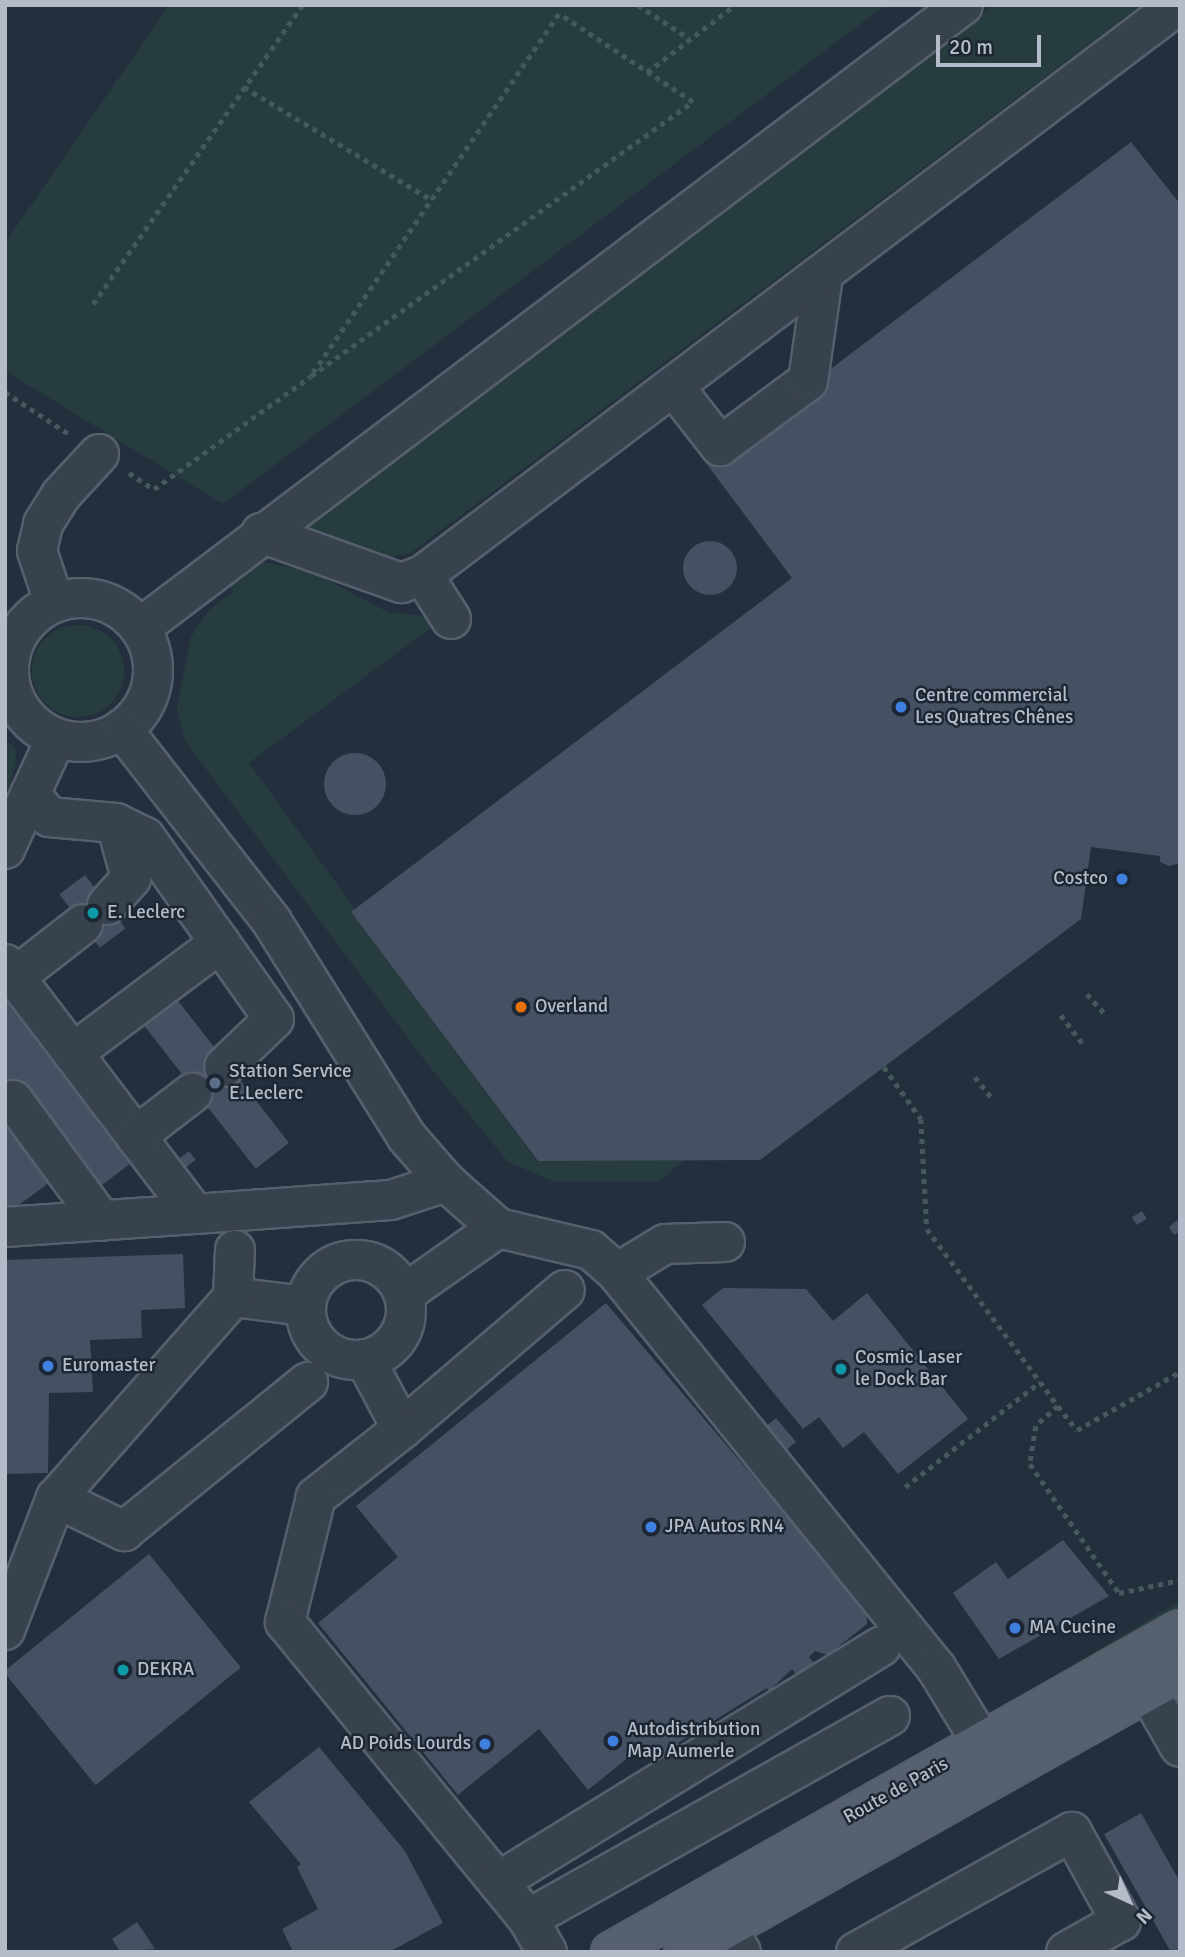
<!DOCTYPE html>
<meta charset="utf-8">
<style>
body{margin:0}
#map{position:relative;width:1185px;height:1957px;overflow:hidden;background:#242f3e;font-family:Signika,sans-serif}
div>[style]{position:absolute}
.green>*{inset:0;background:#263c3f}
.round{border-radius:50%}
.building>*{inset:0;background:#455162;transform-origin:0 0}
.path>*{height:4.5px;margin-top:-2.25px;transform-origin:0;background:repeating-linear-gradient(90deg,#44595c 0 5px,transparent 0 10px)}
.roads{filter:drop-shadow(2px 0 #565f6c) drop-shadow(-2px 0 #565f6c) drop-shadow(0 2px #565f6c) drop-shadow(0 -2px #565f6c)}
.minor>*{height:38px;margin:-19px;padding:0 19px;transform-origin:19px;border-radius:19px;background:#38414e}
.minor>.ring{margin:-19px;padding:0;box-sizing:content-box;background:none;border:38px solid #38414e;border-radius:50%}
.major>*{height:38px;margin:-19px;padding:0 19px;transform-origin:19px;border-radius:19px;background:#56606e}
.dots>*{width:19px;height:19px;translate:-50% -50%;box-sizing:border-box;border:4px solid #1d2633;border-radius:50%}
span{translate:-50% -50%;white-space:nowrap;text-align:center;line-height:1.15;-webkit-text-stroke:5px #1d2633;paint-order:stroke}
.poi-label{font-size:19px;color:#b4bcc9}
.left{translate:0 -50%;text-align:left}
.right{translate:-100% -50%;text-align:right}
.street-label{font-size:19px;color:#b4bcc9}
.frame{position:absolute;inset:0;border:7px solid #b4bcc9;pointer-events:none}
.north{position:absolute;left:1094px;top:1866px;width:70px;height:70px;-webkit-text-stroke:5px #1d2633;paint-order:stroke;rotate:135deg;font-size:19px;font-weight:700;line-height:28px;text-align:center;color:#b4bcc9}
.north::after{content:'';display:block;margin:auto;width:24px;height:32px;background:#b4bcc9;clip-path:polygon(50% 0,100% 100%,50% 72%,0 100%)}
.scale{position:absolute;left:936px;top:35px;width:105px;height:32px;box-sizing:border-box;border:4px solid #b4bcc9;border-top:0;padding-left:9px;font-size:21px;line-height:24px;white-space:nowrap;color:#b4bcc9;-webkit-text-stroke:5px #1d2633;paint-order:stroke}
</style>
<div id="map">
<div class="green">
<i style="clip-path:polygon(169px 5px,886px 5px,223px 504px,5px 371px,5px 243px)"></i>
<i style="clip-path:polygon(994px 5px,1141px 5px,411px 553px,383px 558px,307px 534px,308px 521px)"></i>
<i style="clip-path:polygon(262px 562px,310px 571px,388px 612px,423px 616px,433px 626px,249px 763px,355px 909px,351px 912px,537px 1161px,684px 1160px,660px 1181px,555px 1182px,508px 1162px,426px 1062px,185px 741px,177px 708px,191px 637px,207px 612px,233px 591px,227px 582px)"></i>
<i class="round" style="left:32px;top:625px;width:92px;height:92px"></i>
<i style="clip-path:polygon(5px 741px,15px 747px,16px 762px,5px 806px)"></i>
<i style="clip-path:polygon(1180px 1601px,1180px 1612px,1061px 1679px,1057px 1674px)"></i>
</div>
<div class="building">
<i style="clip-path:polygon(1131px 142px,1180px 204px,1180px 863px,1169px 866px,1160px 862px,1160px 856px,1091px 847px,1081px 919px,760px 1160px,538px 1161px,351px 912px,792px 578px,706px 463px)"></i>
<i class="round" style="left:683px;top:541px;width:54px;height:54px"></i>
<i class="round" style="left:324px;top:753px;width:62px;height:62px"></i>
<i style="left:85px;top:875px;width:67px;height:32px;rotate:53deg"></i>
<i style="left:175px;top:997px;width:185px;height:42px;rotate:52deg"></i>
<i style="clip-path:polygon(5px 1000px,130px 1164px,98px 1188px,5px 1105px)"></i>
<i style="clip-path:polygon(5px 1106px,57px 1177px,5px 1215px)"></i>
<i style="left:189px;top:1151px;width:11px;height:16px;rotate:52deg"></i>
<i style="left:1142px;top:1211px;width:9px;height:12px;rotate:58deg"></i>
<i style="clip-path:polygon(1177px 1220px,1180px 1231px,1174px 1235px,1169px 1227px)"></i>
<i style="clip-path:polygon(183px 1254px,185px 1308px,141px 1310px,142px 1338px,90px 1340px,93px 1392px,49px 1393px,48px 1473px,5px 1474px,5px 1260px)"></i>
<i style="clip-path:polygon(723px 1288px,806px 1289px,833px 1321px,867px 1293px,968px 1419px,898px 1474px,864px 1432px,843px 1448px,819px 1417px,803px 1429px,702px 1305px)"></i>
<i style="clip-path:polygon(606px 1303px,867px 1611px,867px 1624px,828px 1655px,815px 1651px,809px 1657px,816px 1665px,800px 1679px,792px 1669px,769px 1691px,767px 1688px,684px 1739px,678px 1743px,685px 1751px,669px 1765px,662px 1757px,658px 1760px,645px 1744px,588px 1790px,539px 1729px,458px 1795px,318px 1623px,398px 1557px,356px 1506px)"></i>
<i style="left:776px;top:1418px;width:31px;height:14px;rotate:50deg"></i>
<i style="clip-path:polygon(1063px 1540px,1109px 1596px,999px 1659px,953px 1593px,996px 1562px,1008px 1579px)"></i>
<i style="left:149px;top:1554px;width:146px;height:187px;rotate:51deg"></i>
<i style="clip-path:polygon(319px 1747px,405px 1851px,443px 1923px,389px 1952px,293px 1952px,282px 1929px,318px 1909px,297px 1867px,301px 1864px,249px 1802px)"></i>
<i style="clip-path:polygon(1141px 1813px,1180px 1882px,1180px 1952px,1171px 1952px,1104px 1834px)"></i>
<i style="clip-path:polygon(137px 1922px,155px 1949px,120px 1952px,112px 1939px)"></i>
</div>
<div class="path">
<i style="left:638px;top:5px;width:62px;rotate:33.2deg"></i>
<i style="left:647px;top:72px;width:111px;rotate:-37.3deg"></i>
<i style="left:244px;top:87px;width:219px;rotate:31deg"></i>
<i style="left:93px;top:304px;width:365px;rotate:-55deg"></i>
<i style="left:5px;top:392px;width:77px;rotate:33.3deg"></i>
<i style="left:129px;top:473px;width:30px;rotate:33deg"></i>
<i style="left:154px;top:489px;width:193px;rotate:-35.7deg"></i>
<i style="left:311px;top:376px;width:470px;rotate:-35.7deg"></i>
<i style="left:693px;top:102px;width:160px;rotate:-146.7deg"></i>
<i style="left:559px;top:14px;width:439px;rotate:124.4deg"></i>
<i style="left:1087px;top:994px;width:27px;rotate:48deg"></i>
<i style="left:1061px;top:1015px;width:39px;rotate:53deg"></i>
<i style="left:884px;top:1067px;width:64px;rotate:54.6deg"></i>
<i style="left:921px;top:1119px;width:110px;rotate:86.9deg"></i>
<i style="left:927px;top:1229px;width:220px;rotate:53.5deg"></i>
<i style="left:1058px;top:1406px;width:30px;rotate:138deg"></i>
<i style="left:1036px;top:1426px;width:38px;rotate:99deg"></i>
<i style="left:1030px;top:1464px;width:157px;rotate:55.4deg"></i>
<i style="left:1119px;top:1593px;width:62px;rotate:-12deg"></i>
<i style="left:975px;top:1077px;width:26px;rotate:51deg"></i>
<i style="left:1058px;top:1406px;width:31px;rotate:52deg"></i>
<i style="left:1077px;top:1430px;width:118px;rotate:-29.4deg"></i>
<i style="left:905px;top:1487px;width:171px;rotate:-37.9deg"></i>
</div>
<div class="roads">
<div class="minor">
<i style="left:674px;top:387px;width:75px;rotate:52.1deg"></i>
<i style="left:720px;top:446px;width:109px;rotate:-36.5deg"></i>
<i style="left:808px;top:381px;width:107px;rotate:-81.9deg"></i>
<i style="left:261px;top:533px;width:149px;rotate:19.7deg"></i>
<i style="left:401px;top:583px;width:23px;rotate:-20deg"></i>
<i class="ring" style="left:9px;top:598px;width:106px;height:106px"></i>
<i style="left:54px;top:602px;width:54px;rotate:-108.4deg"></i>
<i style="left:37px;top:551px;width:28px;rotate:-77deg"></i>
<i style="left:43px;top:524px;width:34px;rotate:-58deg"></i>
<i style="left:61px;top:495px;width:56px;rotate:-47.2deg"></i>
<i style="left:451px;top:619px;width:52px;rotate:-122.5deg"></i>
<i style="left:423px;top:575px;width:946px;rotate:-37.05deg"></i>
<i style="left:140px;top:628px;width:1032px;rotate:-37.13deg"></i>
<i style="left:122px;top:729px;width:244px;rotate:52.1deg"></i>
<i style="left:272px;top:922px;width:252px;rotate:57.9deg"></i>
<i style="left:406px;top:1136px;width:61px;rotate:49deg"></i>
<i style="left:446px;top:1182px;width:69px;rotate:41.5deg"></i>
<i style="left:498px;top:1228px;width:96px;rotate:13.3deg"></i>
<i style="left:591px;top:1250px;width:35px;rotate:41deg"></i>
<i style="left:617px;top:1273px;width:509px;rotate:51.06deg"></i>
<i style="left:937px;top:1669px;width:87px;rotate:58.7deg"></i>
<i style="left:30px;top:794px;width:30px;rotate:50deg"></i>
<i style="left:49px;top:817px;width:67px;rotate:5.1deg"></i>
<i style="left:116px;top:823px;width:32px;rotate:26deg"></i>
<i style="left:145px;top:837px;width:223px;rotate:54.7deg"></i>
<i style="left:274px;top:1019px;width:69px;rotate:136.2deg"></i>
<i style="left:5px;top:849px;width:122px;rotate:-65.3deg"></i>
<i style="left:107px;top:905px;width:36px;rotate:-48deg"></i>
<i style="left:131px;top:878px;width:57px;rotate:-105.3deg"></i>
<i style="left:5px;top:964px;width:314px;rotate:52.8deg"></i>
<i style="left:195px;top:1214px;width:196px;rotate:-4.1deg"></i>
<i style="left:391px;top:1200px;width:58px;rotate:-18.1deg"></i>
<i style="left:15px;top:977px;width:86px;rotate:-37.9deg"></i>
<i style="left:73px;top:1053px;width:184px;rotate:-36.8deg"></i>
<i style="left:13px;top:1100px;width:150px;rotate:53.7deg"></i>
<i style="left:136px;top:1136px;width:71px;rotate:-37.5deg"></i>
<i style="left:5px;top:1227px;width:190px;rotate:-3.9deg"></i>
<i class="ring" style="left:306px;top:1260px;width:62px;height:62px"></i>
<i style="left:617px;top:1273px;width:56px;rotate:-31.1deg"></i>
<i style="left:665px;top:1244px;width:60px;rotate:-1.9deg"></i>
<i style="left:404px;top:1294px;width:115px;rotate:-35.1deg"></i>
<i style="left:233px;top:1297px;width:73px;rotate:7.1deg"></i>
<i style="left:365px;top:1359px;width:79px;rotate:62.1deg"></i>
<i style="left:402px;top:1429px;width:214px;rotate:-40.5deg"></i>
<i style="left:402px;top:1429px;width:110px;rotate:141.7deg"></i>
<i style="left:316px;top:1497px;width:129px;rotate:103.9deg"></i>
<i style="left:285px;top:1622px;width:384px;rotate:50.7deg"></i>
<i style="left:528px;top:1919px;width:415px;rotate:-29.3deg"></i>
<i style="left:56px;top:1498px;width:76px;rotate:25.9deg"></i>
<i style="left:124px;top:1531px;width:237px;rotate:-39deg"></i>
<i style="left:5px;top:1630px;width:142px;rotate:-68.9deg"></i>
<i style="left:56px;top:1498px;width:268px;rotate:-48.6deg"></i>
<i style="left:233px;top:1297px;width:47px;rotate:-87.6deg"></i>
<i style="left:1148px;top:1691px;width:64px;rotate:60.3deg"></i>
<i style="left:498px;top:1882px;width:450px;rotate:-31.6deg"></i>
<i style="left:528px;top:1919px;width:38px;rotate:60deg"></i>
<i style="left:726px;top:1928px;width:28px;rotate:58deg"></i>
<i style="left:856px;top:1952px;width:247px;rotate:-29.1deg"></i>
<i style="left:1072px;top:1832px;width:102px;rotate:61.2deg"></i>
<i style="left:1121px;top:1921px;width:63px;rotate:150.6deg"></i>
</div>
<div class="major">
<i style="left:611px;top:1952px;width:654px;rotate:-29.51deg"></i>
<i style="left:684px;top:1952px;width:569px;rotate:-29.36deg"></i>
</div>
</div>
<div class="dots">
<i style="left:901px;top:707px;background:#3f7fe0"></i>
<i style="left:1122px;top:879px;background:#3f7fe0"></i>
<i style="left:93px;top:913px;background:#0f9aa8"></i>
<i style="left:521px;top:1007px;background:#e8710a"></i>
<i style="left:215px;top:1083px;background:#5c6f8a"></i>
<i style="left:48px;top:1366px;background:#3f7fe0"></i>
<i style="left:841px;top:1369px;background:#0f9aa8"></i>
<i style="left:651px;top:1527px;background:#3f7fe0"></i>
<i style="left:1015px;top:1628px;background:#3f7fe0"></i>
<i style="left:123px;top:1670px;background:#0f9aa8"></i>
<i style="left:613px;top:1741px;background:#3f7fe0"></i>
<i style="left:485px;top:1744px;background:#3f7fe0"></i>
</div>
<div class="poi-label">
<span class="left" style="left:915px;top:707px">Centre commercial<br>Les Quatres Chênes</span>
<span class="right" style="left:1108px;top:879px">Costco</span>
<span class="left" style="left:107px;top:913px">E. Leclerc</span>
<span class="left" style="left:535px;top:1007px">Overland</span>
<span class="left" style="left:229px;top:1083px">Station Service<br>E.Leclerc</span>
<span class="left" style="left:855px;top:1369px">Cosmic Laser<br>le Dock Bar</span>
<span class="left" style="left:62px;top:1366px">Euromaster</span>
<span class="left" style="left:665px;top:1527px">JPA Autos RN4</span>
<span class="left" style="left:1029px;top:1628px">MA Cucine</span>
<span class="left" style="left:137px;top:1670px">DEKRA</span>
<span class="left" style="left:627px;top:1741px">Autodistribution<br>Map Aumerle</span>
<span class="right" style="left:471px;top:1744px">AD Poids Lourds</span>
</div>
<div class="street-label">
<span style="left:896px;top:1791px;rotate:-29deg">Route de Paris</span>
</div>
<div class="frame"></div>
<div class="north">N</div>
<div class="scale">20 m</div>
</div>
